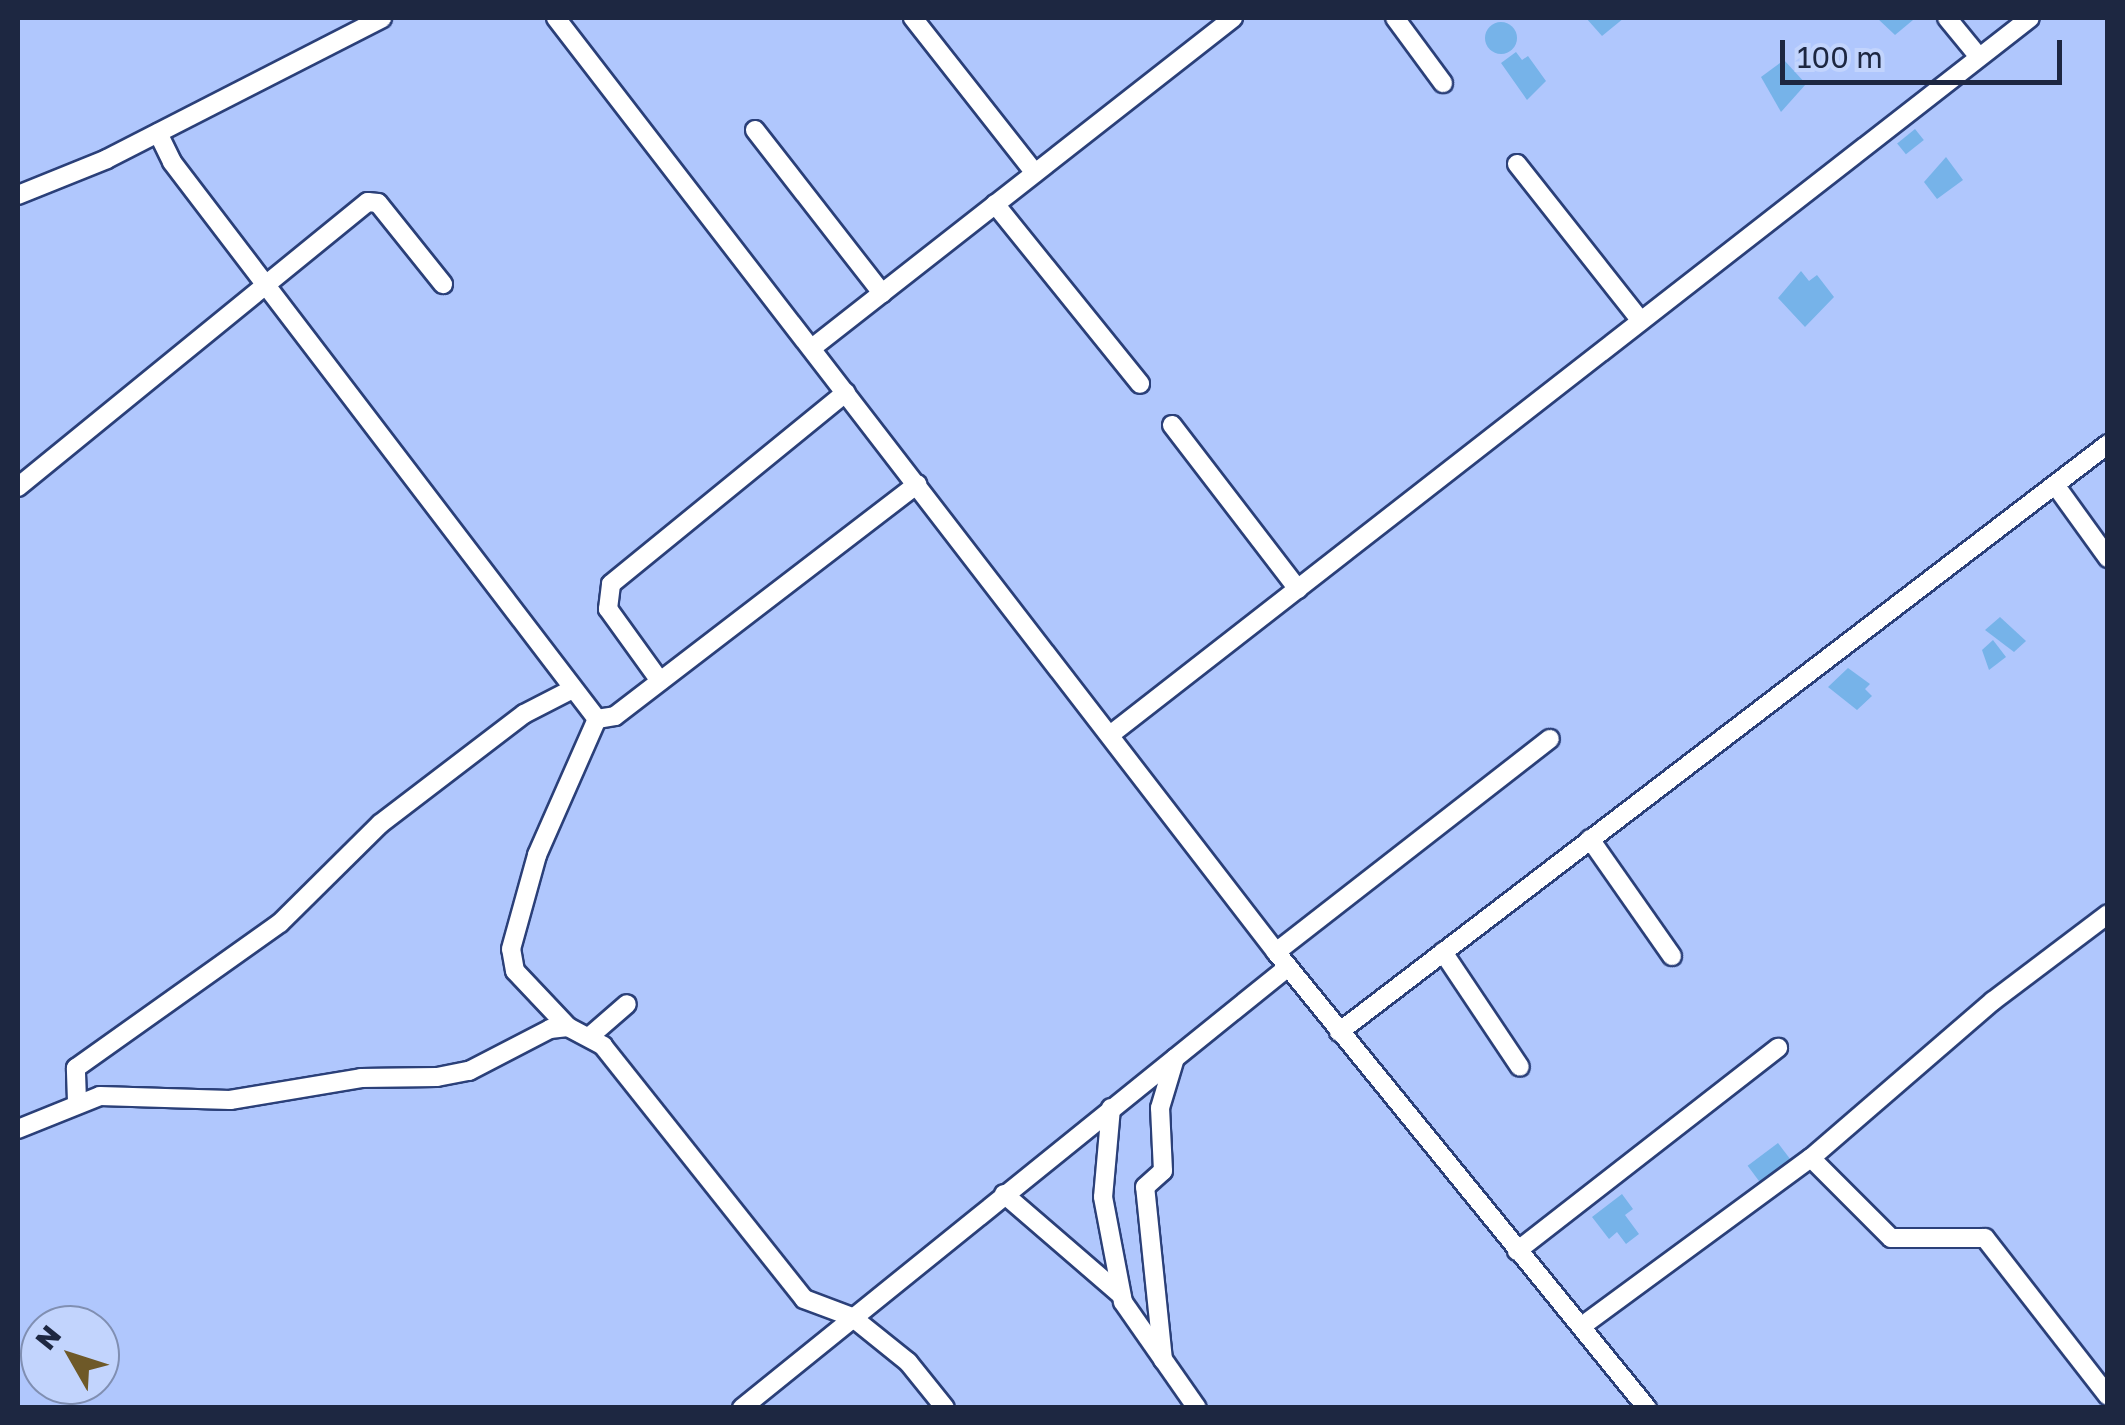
<!DOCTYPE html>
<style>
body{margin:0}
#map{position:relative;width:2125px;height:1425px;overflow:hidden;background:#b0c7fd;font-family:"Golos Text",sans-serif}
div>[style]{position:absolute}
.building>*{inset:0;background:#76b3e9;transform-origin:0 0}
.round{border-radius:50%}
.roads{filter:drop-shadow(2px 0 #2b4079) drop-shadow(-2px 0 #2b4079) drop-shadow(0 2px #2b4079) drop-shadow(0 -2px #2b4079)}
.street>*{height:18px;margin:-9px;padding:0 9px;transform-origin:9px;border-radius:9px;background:#fff}
span{translate:-50% -50%;white-space:nowrap;text-align:center;line-height:1.15;-webkit-text-stroke:9px #c2d4fd;paint-order:stroke}
.frame{position:absolute;inset:0;border:20px solid #1d2741;pointer-events:none}
.north{position:absolute;left:20px;top:1305px;width:100px;height:100px;box-sizing:border-box;background:#c2d4fd;border:2px solid #808fb2;border-radius:50%;rotate:309deg;font-size:28px;font-weight:700;line-height:40px;text-align:center;color:#1d2741}
.north::after{content:'';display:block;margin:auto;width:35px;height:45px;background:#6e5928;clip-path:polygon(50% 0,100% 100%,50% 72%,0 100%)}
.scale{position:absolute;left:1780px;top:40px;width:282px;height:45px;box-sizing:border-box;border:5px solid #1d2741;border-top:0;padding-left:12px;font-size:30px;line-height:35px;white-space:nowrap;color:#1d2741;-webkit-text-stroke:8px #c2d4fd;paint-order:stroke}
</style>
<div id="map">
<div class="building">
<i style="clip-path:polygon(1586px 18px,1624px 18px,1602px 36px)"></i>
<i style="clip-path:polygon(1877px 18px,1911px 18px,1913px 20px,1895px 35px)"></i>
<i class="round" style="left:1485px;top:22px;width:32px;height:32px"></i>
<i style="clip-path:polygon(1516px 52px,1522px 60px,1528px 56px,1546px 81px,1527px 100px,1501px 63px)"></i>
<i style="clip-path:polygon(1784px 60px,1806px 84px,1781px 112px,1761px 77px)"></i>
<i style="left:1915px;top:129px;width:14px;height:23px;rotate:51deg"></i>
<i style="clip-path:polygon(1946px 157px,1963px 180px,1937px 199px,1924px 182px)"></i>
<i style="clip-path:polygon(1801px 271px,1809px 281px,1817px 275px,1834px 297px,1805px 327px,1778px 298px)"></i>
<i style="clip-path:polygon(2000px 617px,2026px 641px,2014px 652px,1985px 630px)"></i>
<i style="clip-path:polygon(1993px 640px,2006px 657px,1989px 670px,1982px 650px)"></i>
<i style="clip-path:polygon(1848px 668px,1870px 684px,1865px 689px,1872px 696px,1857px 710px,1828px 687px)"></i>
<i style="left:1778px;top:1143px;width:21px;height:38px;rotate:53deg"></i>
<i style="clip-path:polygon(1622px 1194px,1633px 1209px,1625px 1215px,1639px 1234px,1626px 1244px,1617px 1232px,1609px 1239px,1592px 1217px)"></i>
</div>
<div class="roads">
<div class="street">
<i style="left:556px;top:18px;width:1179px;rotate:52.37deg"></i>
<i style="left:1276px;top:952px;width:588px;rotate:50.87deg"></i>
<i style="left:913px;top:18px;width:197px;rotate:51.8deg"></i>
<i style="left:1395px;top:18px;width:81px;rotate:53.6deg"></i>
<i style="left:1947px;top:18px;width:50px;rotate:50.6deg"></i>
<i style="left:755px;top:130px;width:207px;rotate:52.1deg"></i>
<i style="left:158px;top:133px;width:32px;rotate:64deg"></i>
<i style="left:172px;top:162px;width:701px;rotate:52.66deg"></i>
<i style="left:597px;top:719px;width:18px;rotate:-9deg"></i>
<i style="left:615px;top:716px;width:381px;rotate:-37.5deg"></i>
<i style="left:1517px;top:164px;width:200px;rotate:51.7deg"></i>
<i style="left:18px;top:195px;width:96px;rotate:-22deg"></i>
<i style="left:107px;top:159px;width:309px;rotate:-27.1deg"></i>
<i style="left:995px;top:204px;width:231px;rotate:51.1deg"></i>
<i style="left:812px;top:348px;width:535px;rotate:-38.09deg"></i>
<i style="left:1172px;top:425px;width:207px;rotate:52.5deg"></i>
<i style="left:2056px;top:486px;width:89px;rotate:54.2deg"></i>
<i style="left:18px;top:487px;width:451px;rotate:-39.2deg"></i>
<i style="left:368px;top:202px;width:10px;rotate:6deg"></i>
<i style="left:378px;top:203px;width:104px;rotate:51.3deg"></i>
<i style="left:660px;top:681px;width:89px;rotate:-125.8deg"></i>
<i style="left:608px;top:609px;width:25px;rotate:-83deg"></i>
<i style="left:611px;top:584px;width:303px;rotate:-39.2deg"></i>
<i style="left:1110px;top:735px;width:1166px;rotate:-37.93deg"></i>
<i style="left:1590px;top:839px;width:143px;rotate:55deg"></i>
<i style="left:1276px;top:952px;width:347px;rotate:-37.9deg"></i>
<i style="left:1443px;top:952px;width:138px;rotate:56.2deg"></i>
<i style="left:568px;top:1027px;width:77px;rotate:-133.4deg"></i>
<i style="left:515px;top:971px;width:22px;rotate:-100deg"></i>
<i style="left:511px;top:949px;width:98px;rotate:-74.5deg"></i>
<i style="left:537px;top:855px;width:149px;rotate:-66.2deg"></i>
<i style="left:1339px;top:1032px;width:968px;rotate:-37.4deg"></i>
<i style="left:589px;top:1037px;width:50px;rotate:-41deg"></i>
<i style="left:77px;top:1101px;width:33px;rotate:-92deg"></i>
<i style="left:76px;top:1068px;width:250px;rotate:-35.4deg"></i>
<i style="left:280px;top:923px;width:141px;rotate:-44.7deg"></i>
<i style="left:380px;top:824px;width:181px;rotate:-37.4deg"></i>
<i style="left:524px;top:714px;width:53px;rotate:-27.1deg"></i>
<i style="left:1111px;top:1108px;width:89px;rotate:95.1deg"></i>
<i style="left:1103px;top:1197px;width:107px;rotate:79.2deg"></i>
<i style="left:1123px;top:1302px;width:129px;rotate:55.1deg"></i>
<i style="left:18px;top:1129px;width:88px;rotate:-21.9deg"></i>
<i style="left:100px;top:1096px;width:130px;rotate:1.8deg"></i>
<i style="left:230px;top:1100px;width:133px;rotate:-9.5deg"></i>
<i style="left:361px;top:1078px;width:76px;rotate:-0.8deg"></i>
<i style="left:437px;top:1077px;width:33px;rotate:-11deg"></i>
<i style="left:469px;top:1071px;width:91px;rotate:-27.4deg"></i>
<i style="left:550px;top:1029px;width:18px;rotate:-6deg"></i>
<i style="left:568px;top:1027px;width:40px;rotate:28deg"></i>
<i style="left:603px;top:1046px;width:323px;rotate:51.5deg"></i>
<i style="left:804px;top:1299px;width:51px;rotate:20.6deg"></i>
<i style="left:852px;top:1317px;width:72px;rotate:38.8deg"></i>
<i style="left:908px;top:1362px;width:59px;rotate:51.2deg"></i>
<i style="left:1811px;top:1158px;width:113px;rotate:45deg"></i>
<i style="left:1891px;top:1238px;width:94px"></i>
<i style="left:1985px;top:1238px;width:200px;rotate:52.1deg"></i>
<i style="left:1004px;top:1194px;width:155px;rotate:40.8deg"></i>
<i style="left:1517px;top:1251px;width:331px;rotate:-37.9deg"></i>
<i style="left:1582px;top:1326px;width:284px;rotate:-36.3deg"></i>
<i style="left:1811px;top:1158px;width:240px;rotate:-40.8deg"></i>
<i style="left:1993px;top:1001px;width:144px;rotate:-37.1deg"></i>
<i style="left:1163px;top:1360px;width:174px;rotate:-95.9deg"></i>
<i style="left:1145px;top:1187px;width:24px;rotate:-42deg"></i>
<i style="left:1163px;top:1171px;width:63px;rotate:-92.7deg"></i>
<i style="left:1160px;top:1108px;width:52px;rotate:-73.3deg"></i>
<i style="left:742px;top:1408px;width:702px;rotate:-38.93deg"></i>
</div>
</div>
<div class="frame"></div>
<div class="north">N</div>
<div class="scale">100 m</div>
</div>
